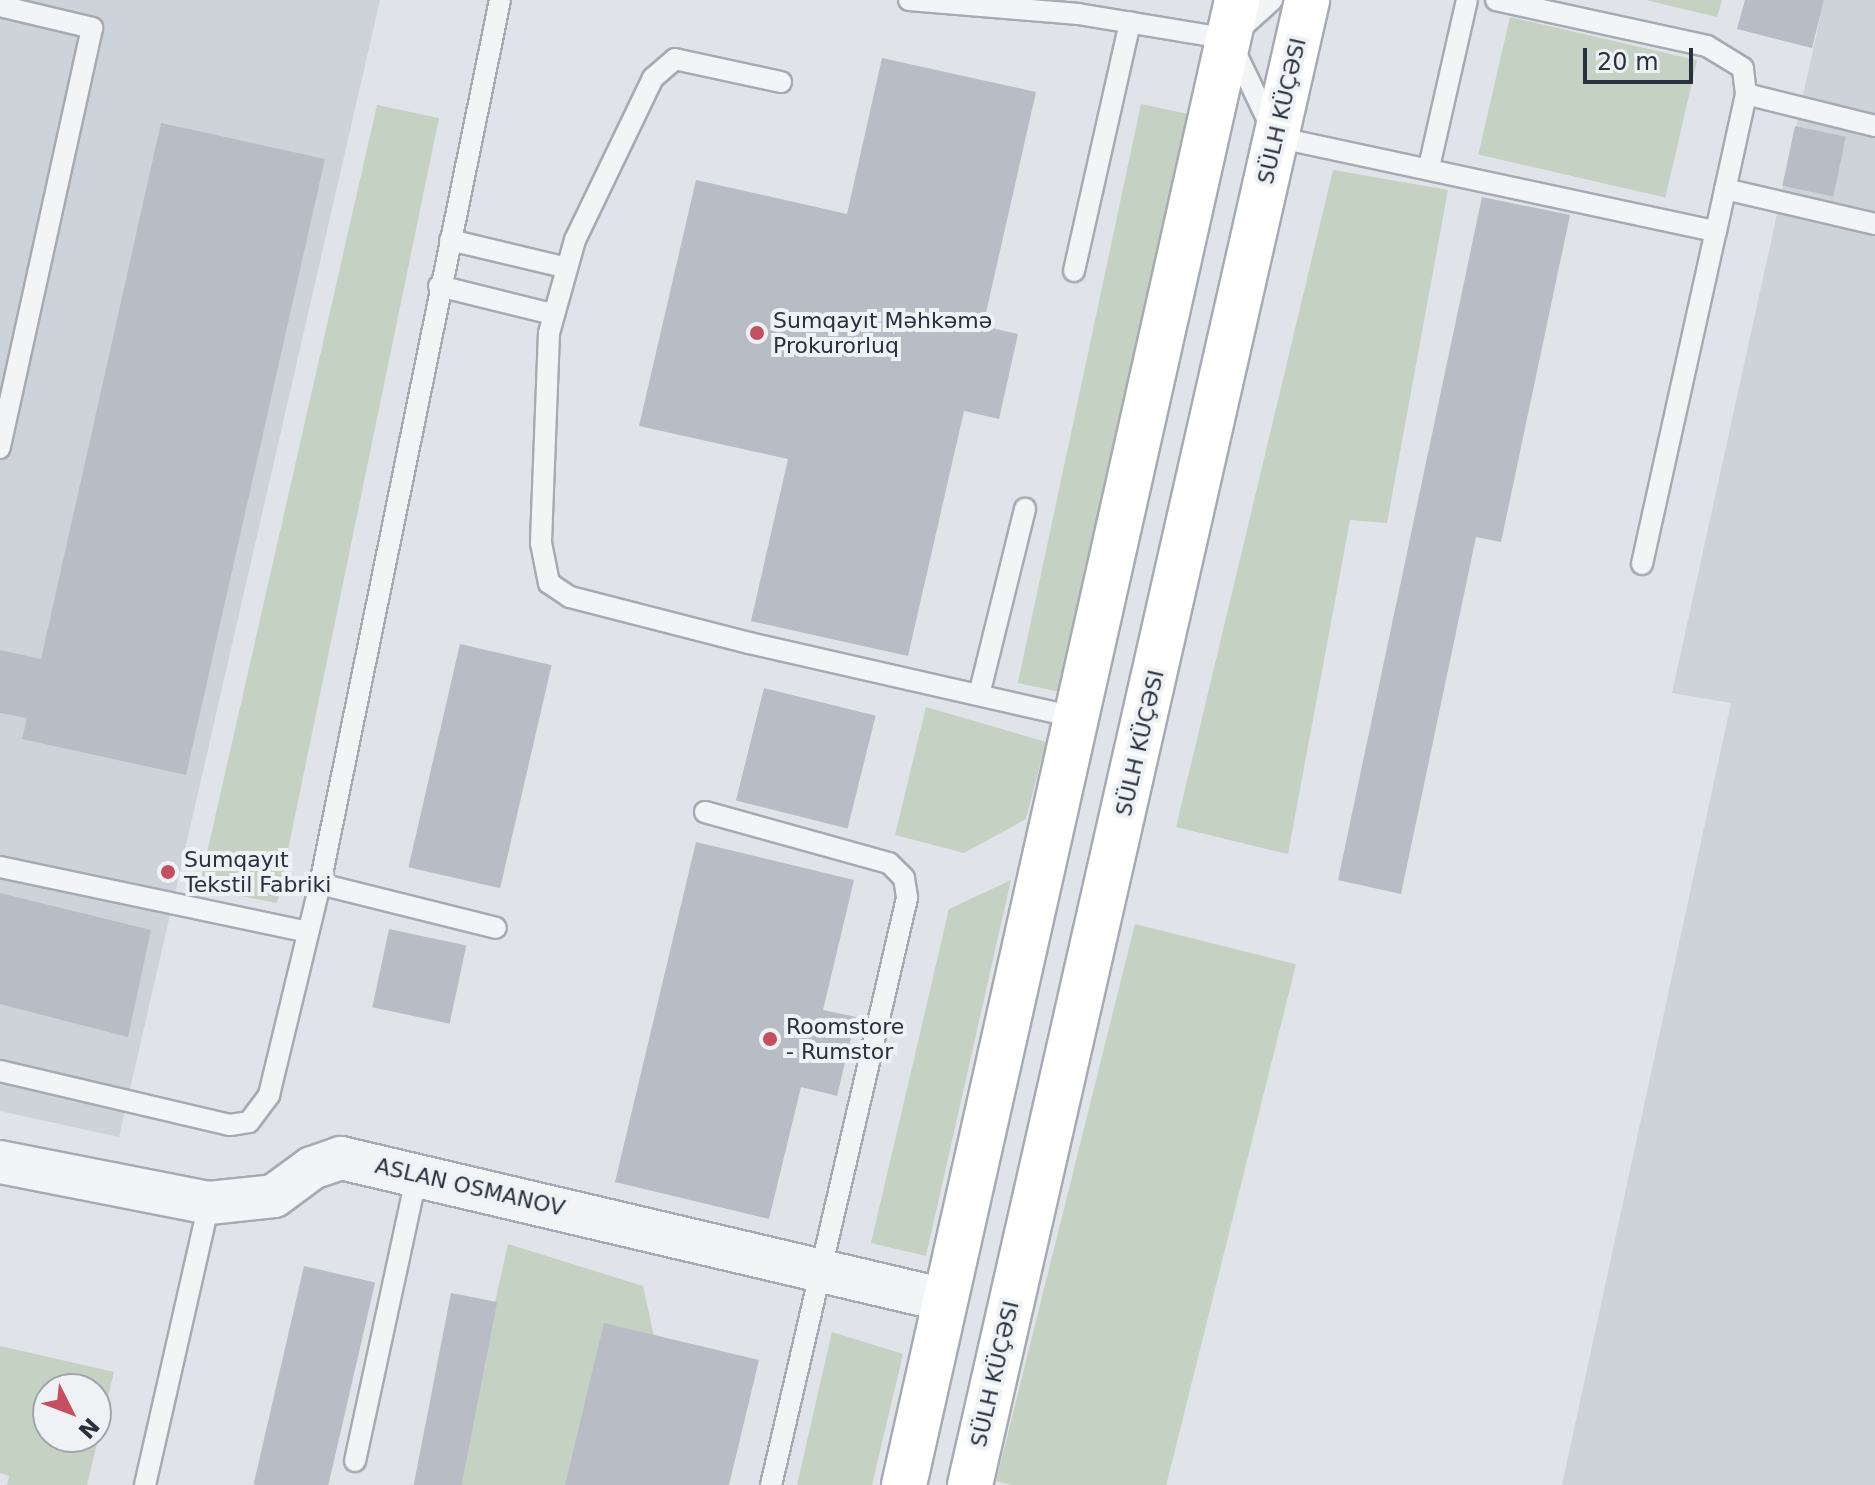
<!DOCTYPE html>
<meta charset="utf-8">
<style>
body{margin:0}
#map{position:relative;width:1875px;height:1485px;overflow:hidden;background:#e0e3e8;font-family:"DejaVu Sans",sans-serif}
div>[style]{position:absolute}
.built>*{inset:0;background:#ced2d9}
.green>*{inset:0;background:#c5d1c2;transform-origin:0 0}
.building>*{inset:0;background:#b8bcc4;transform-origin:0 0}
.roads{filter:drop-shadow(2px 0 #a6aab2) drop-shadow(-2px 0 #a6aab2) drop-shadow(0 2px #a6aab2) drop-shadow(0 -2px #a6aab2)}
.lane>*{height:20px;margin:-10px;padding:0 10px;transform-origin:10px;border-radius:10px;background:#f2f4f6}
.street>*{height:42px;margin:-21px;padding:0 21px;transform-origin:21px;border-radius:21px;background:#f2f4f6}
.highway>*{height:44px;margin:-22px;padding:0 22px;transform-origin:22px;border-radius:22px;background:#fff}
.dots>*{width:22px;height:22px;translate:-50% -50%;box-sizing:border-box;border:4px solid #eff2f5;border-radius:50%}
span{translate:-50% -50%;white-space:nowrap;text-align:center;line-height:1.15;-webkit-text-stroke:8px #eff2f5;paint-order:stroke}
.street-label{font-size:22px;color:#2a313e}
.poi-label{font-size:22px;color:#2a313e}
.left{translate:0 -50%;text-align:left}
.north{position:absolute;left:32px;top:1373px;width:80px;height:80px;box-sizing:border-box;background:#eff2f5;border:2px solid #a0a5ac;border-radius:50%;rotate:132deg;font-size:22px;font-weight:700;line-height:32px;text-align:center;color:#2a313e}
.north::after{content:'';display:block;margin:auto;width:28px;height:36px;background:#c34f5f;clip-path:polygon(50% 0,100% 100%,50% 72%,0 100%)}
.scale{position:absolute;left:1583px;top:48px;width:110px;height:36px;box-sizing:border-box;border:4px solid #2a313e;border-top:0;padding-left:10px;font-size:24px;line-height:28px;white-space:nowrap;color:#2a313e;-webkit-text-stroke:6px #eff2f5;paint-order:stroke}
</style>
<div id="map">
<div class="built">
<i style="clip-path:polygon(0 0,380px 0,119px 1137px,0 1111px)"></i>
<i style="clip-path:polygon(1824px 0,1875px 0,1875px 1485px,1562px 1485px,1731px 703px,1672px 693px)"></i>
</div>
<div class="green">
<i style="clip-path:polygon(1646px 0,1722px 0,1717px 17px)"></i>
<i style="left:1510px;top:17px;width:192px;height:141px;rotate:13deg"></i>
<i style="left:1141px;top:104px;width:50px;height:592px;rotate:12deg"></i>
<i style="clip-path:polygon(377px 105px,439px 118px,277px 903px,199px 888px)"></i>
<i style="clip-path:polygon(1333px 170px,1448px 190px,1387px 523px,1350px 520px,1288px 854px,1176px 827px)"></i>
<i style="clip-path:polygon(926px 707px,1046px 742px,1026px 819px,964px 853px,895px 835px)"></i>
<i style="clip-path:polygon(1011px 880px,926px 1256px,871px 1243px,949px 909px)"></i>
<i style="left:1135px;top:924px;width:166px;height:574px;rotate:14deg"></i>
<i style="clip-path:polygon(508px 1244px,643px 1286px,654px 1336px,565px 1485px,454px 1485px)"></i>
<i style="clip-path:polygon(832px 1332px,903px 1354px,872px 1485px,797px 1485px)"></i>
<i style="clip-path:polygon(evenodd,0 1346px,114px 1372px,87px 1485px,7px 1485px,9px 1476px,0 1473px,0 1346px,48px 1389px,96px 1389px,96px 1437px,48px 1437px,48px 1389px)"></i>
</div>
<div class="building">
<i style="clip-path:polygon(1745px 0,1824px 0,1812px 48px,1737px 29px)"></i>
<i style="clip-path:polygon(882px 58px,1036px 92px,983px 326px,1018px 334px,999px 419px,964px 411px,908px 656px,751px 621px,788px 459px,639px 426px,696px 180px,847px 214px)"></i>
<i style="clip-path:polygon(161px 123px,325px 159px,186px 775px,22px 739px,27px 718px,0 713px,0 650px,41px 659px)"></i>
<i style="left:1795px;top:126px;width:52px;height:61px;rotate:12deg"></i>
<i style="clip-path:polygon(1482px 197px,1570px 215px,1501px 542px,1476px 537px,1401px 894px,1338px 880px)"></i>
<i style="left:460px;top:644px;width:94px;height:229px;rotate:13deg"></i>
<i style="left:764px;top:688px;width:115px;height:116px;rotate:14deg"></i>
<i style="clip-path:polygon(696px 842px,854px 880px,823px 1010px,856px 1017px,837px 1096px,801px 1087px,769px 1219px,615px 1182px)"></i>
<i style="clip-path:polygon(0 893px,151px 930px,128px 1037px,0 1004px)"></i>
<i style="left:389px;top:929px;width:79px;height:80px;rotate:12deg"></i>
<i style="left:304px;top:1266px;width:73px;height:224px;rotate:13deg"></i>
<i style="left:451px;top:1293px;width:47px;height:197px;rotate:11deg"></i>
<i style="clip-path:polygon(604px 1323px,759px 1360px,729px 1485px,565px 1485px)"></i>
</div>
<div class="roads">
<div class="lane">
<i style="left:909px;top:0;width:170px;rotate:4.7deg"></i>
<i style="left:1078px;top:14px;width:153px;rotate:9.4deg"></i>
<i style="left:1272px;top:0;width:58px;rotate:137.8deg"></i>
<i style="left:1229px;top:39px;width:109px;rotate:64.4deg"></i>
<i style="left:1276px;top:137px;width:450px;rotate:12.1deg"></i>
<i style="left:1716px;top:231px;width:140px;rotate:-77.6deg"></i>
<i style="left:1746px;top:94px;width:26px;rotate:-97deg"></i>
<i style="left:1743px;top:68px;width:42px;rotate:-148.6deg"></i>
<i style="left:1707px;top:46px;width:216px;rotate:-167.7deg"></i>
<i style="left:0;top:6px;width:95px;rotate:13.4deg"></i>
<i style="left:92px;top:28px;width:430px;rotate:102.4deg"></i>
<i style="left:781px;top:82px;width:108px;rotate:-167.8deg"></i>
<i style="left:675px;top:59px;width:29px;rotate:139deg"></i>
<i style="left:653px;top:78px;width:180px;rotate:115.7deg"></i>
<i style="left:575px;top:240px;width:97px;rotate:105.6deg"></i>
<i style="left:549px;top:333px;width:210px;rotate:92.2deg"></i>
<i style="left:541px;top:543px;width:41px;rotate:78.7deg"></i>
<i style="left:549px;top:583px;width:25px;rotate:34deg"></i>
<i style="left:570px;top:597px;width:185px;rotate:14.4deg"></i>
<i style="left:749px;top:643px;width:337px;rotate:12.8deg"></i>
<i style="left:1746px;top:94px;width:133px;rotate:13.9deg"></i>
<i style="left:1429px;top:167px;width:171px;rotate:-77.2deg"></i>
<i style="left:1725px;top:189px;width:154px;rotate:13.1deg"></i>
<i style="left:450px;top:240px;width:116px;rotate:13.4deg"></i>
<i style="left:1074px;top:271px;width:255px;rotate:-77.3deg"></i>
<i style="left:439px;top:286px;width:116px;rotate:13.9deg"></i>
<i style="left:1642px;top:564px;width:341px;rotate:-77.5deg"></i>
<i style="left:979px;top:695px;width:192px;rotate:-76.1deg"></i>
<i style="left:705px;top:812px;width:191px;rotate:15.5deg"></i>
<i style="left:889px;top:863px;width:21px;rotate:45deg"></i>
<i style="left:904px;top:878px;width:20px;rotate:81deg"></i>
<i style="left:907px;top:898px;width:603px;rotate:103.04deg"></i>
<i style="left:0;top:867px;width:315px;rotate:11.9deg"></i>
<i style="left:320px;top:884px;width:181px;rotate:14deg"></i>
<i style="left:0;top:1071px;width:236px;rotate:13.2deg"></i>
<i style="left:230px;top:1125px;width:19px;rotate:-9deg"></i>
<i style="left:249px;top:1122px;width:34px;rotate:-53deg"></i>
<i style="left:269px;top:1095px;width:217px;rotate:-76.4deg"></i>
<i style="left:320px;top:884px;width:902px;rotate:-78.49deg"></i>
<i style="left:355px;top:1461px;width:294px;rotate:-77.8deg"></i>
<i style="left:145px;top:1485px;width:289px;rotate:-77.2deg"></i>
</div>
<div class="street">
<i style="left:0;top:1162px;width:213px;rotate:11.1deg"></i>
<i style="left:209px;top:1203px;width:65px;rotate:-6.1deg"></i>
<i style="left:274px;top:1196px;width:47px;rotate:-36.4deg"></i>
<i style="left:312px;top:1168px;width:31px;rotate:-19deg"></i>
<i style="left:341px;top:1158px;width:620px;rotate:13.23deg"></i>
</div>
<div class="highway">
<i style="left:904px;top:1485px;width:1522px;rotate:-77.36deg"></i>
<i style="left:970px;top:1485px;width:1523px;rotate:-77.21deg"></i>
</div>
</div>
<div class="dots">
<i style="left:757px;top:333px;background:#c34f5f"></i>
<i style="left:168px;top:872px;background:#c34f5f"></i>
<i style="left:770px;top:1039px;background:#c34f5f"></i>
</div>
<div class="street-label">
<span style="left:1282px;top:111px;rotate:-77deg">SÜLH KÜÇƏSI</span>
<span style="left:1140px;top:743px;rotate:-77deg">SÜLH KÜÇƏSI</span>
<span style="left:470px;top:1187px;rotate:13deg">ASLAN OSMANOV</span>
<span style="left:995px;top:1374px;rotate:-77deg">SÜLH KÜÇƏSI</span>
</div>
<div class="poi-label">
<span class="left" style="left:773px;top:333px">Sumqayıt Məhkəmə<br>Prokurorluq</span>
<span class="left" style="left:184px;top:872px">Sumqayıt<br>Tekstil Fabriki</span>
<span class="left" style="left:786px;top:1039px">Roomstore<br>- Rumstor</span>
</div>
<div class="north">N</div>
<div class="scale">20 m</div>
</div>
